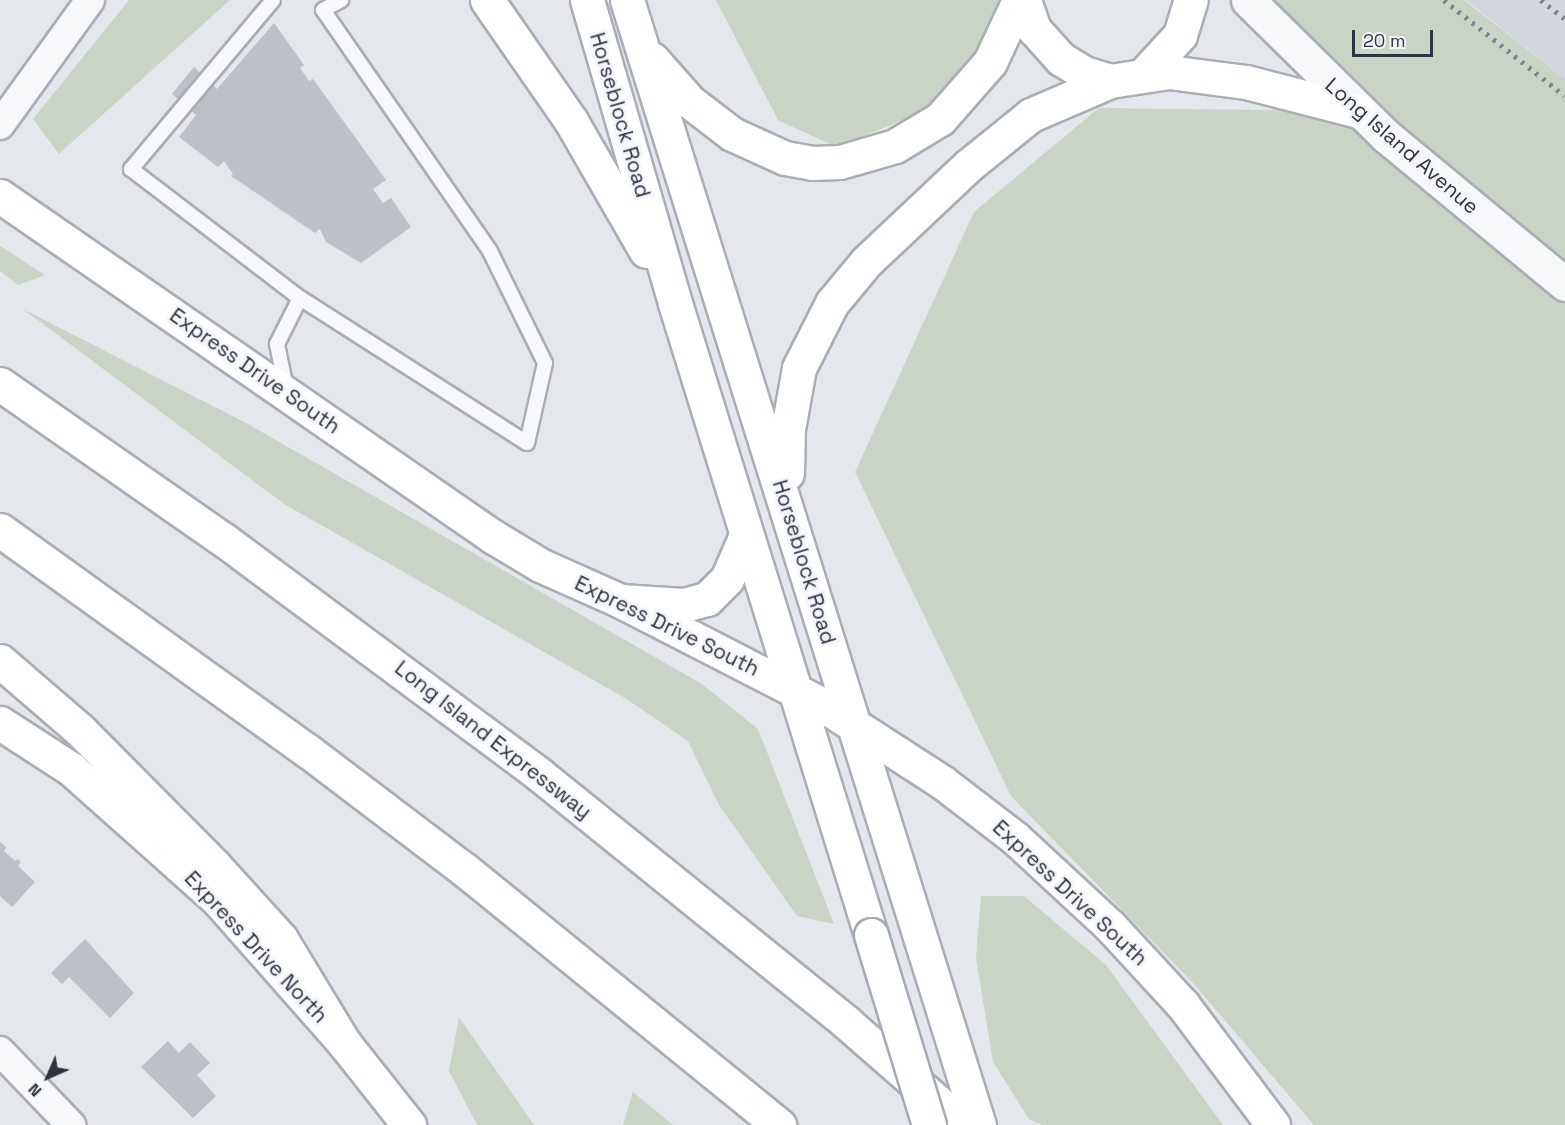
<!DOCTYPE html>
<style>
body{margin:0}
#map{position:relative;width:1565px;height:1125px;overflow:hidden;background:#e4e7eb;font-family:"Space Grotesk",sans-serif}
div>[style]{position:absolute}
.built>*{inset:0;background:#d2d6dd}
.green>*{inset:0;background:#c9d4c6}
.building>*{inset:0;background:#bcc0c7}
.roads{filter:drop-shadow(2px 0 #a9aeb5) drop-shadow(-2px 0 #a9aeb5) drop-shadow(0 2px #a9aeb5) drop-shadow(0 -2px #a9aeb5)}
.service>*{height:14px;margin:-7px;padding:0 7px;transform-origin:7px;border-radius:7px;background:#f7f8f9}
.minor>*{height:28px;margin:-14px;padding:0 14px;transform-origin:14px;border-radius:14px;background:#f7f8f9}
.tertiary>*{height:33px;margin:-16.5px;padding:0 16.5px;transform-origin:16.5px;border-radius:16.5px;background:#f7f8f9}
.secondary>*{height:33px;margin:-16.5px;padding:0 16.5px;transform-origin:16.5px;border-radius:16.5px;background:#fff}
.primary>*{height:33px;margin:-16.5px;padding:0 16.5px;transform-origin:16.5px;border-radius:16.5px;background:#fff}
.motorway>*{height:33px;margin:-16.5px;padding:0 16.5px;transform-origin:16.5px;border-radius:16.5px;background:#fff}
.rail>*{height:4.5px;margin-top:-2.25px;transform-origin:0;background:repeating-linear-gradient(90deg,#7e8694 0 3px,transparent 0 9px)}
.bridges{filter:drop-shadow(2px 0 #a4abb6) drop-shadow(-2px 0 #a4abb6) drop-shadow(0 2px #a4abb6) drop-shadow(0 -2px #a4abb6)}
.primary-bridge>*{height:33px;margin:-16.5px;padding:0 16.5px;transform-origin:16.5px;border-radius:16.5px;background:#fff}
span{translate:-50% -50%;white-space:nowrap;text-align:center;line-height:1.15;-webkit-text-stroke:6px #f4f6f8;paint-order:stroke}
.street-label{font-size:21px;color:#2d3442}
.north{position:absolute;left:18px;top:1047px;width:60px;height:60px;-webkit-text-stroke:4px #f4f6f8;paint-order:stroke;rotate:225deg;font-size:16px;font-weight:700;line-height:24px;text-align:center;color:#2d3442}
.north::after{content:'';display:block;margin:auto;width:21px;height:27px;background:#2d3442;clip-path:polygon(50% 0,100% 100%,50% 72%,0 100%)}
.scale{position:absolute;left:1352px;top:30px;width:81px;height:27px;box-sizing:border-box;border:3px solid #2d3442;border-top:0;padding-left:8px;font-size:18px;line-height:21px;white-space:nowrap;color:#2d3442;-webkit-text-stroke:4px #f4f6f8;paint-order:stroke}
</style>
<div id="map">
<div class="built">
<i style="clip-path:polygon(1465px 0,1565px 0,1565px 79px,1471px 4px)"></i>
</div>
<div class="green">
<i style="clip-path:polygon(129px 0,230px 0,59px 154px,33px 119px)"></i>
<i style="clip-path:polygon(716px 0,998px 0,989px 40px,940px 105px,836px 147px,778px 120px)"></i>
<i style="clip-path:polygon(1248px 0,1464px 0,1565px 79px,1565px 1125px,1314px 1125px,1194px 984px,1011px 796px,855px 472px,974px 212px,1099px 108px,1357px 111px)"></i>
<i style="clip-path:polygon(0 246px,45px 275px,18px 285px,0 271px)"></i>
<i style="clip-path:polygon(23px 309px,248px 424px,702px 684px,758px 729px,834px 924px,797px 916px,719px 805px,688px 741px,625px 698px,284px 504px)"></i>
<i style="clip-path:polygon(981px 896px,1024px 896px,1106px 965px,1223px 1125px,1042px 1125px,1029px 1119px,993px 1062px,976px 958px)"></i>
<i style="clip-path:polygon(459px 1017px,534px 1125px,477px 1125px,449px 1071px)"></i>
<i style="clip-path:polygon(633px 1092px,673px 1125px,623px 1125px)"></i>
</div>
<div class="building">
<i style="clip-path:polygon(274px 23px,304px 65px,300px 68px,309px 81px,313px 79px,386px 180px,373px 189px,383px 203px,391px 198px,411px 227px,361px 263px,326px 242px,320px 229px,315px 233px,231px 176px,233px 174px,224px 161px,218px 167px,179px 137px,196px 115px,172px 94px,194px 67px,217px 89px)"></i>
<i style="clip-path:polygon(0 842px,6px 847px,4px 851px,15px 861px,18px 859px,21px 862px,18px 866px,35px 882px,12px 907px,0 896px)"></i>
<i style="clip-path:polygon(85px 939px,134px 993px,110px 1018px,69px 977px,62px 984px,51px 973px)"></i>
<i style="clip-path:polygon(168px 1041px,179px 1053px,190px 1042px,210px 1063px,197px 1075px,216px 1096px,193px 1118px,141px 1067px)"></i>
</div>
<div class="roads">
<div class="service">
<i style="left:273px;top:0;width:221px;rotate:130deg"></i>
<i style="left:131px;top:169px;width:213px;rotate:37.4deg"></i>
<i style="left:300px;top:298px;width:269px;rotate:32.6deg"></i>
<i style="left:527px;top:443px;width:82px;rotate:-77.3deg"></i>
<i style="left:545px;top:363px;width:125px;rotate:-116.2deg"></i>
<i style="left:490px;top:251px;width:293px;rotate:-124.7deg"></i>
<i style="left:323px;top:10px;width:21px;rotate:-29deg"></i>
<i style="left:286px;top:388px;width:45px;rotate:-101.6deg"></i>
<i style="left:277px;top:344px;width:51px;rotate:-63.4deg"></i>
</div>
<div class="minor">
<i style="left:0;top:125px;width:154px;rotate:-54.2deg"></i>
<i style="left:0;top:1051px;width:103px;rotate:46.2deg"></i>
</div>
<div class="tertiary">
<i style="left:1248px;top:0;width:194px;rotate:44.6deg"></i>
<i style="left:1386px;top:136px;width:232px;rotate:39.6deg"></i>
</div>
<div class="secondary">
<i style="left:0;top:196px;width:598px;rotate:34.65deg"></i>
<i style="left:492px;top:536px;width:56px;rotate:31.1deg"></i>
<i style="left:540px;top:565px;width:89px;rotate:24deg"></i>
<i style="left:621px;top:601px;width:227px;rotate:27.2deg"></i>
<i style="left:823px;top:705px;width:142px;rotate:32.9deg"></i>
<i style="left:942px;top:782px;width:92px;rotate:37.5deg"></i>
<i style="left:1015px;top:838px;width:131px;rotate:42.8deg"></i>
<i style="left:1111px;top:927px;width:106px;rotate:47.3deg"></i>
<i style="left:1183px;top:1005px;width:150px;rotate:53.1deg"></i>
<i style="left:0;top:723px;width:85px;rotate:32.9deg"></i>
<i style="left:71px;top:769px;width:197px;rotate:41.7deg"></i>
<i style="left:218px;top:900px;width:191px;rotate:48.6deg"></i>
<i style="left:344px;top:1043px;width:105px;rotate:51.6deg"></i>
</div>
<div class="primary">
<i style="left:487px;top:0;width:147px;rotate:55.2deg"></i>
<i style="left:571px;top:121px;width:150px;rotate:60deg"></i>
<i style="left:587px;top:0;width:316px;rotate:73.8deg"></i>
<i style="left:675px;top:303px;width:662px;rotate:72.77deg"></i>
<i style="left:627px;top:0;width:1179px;rotate:72.63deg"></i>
<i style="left:1024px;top:0;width:31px;rotate:71deg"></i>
<i style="left:1034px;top:29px;width:40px;rotate:48deg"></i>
<i style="left:1061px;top:59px;width:27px;rotate:31deg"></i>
<i style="left:1084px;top:73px;width:27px;rotate:17deg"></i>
<i style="left:652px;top:59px;width:56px;rotate:48.6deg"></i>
<i style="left:689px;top:101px;width:54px;rotate:37.5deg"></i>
<i style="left:732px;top:134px;width:58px;rotate:24.4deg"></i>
<i style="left:785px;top:158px;width:27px;rotate:10deg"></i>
<i style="left:812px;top:163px;width:28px;rotate:-2deg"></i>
<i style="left:840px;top:162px;width:57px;rotate:-16.2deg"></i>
<i style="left:895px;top:146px;width:52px;rotate:-31deg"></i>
<i style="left:940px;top:119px;width:76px;rotate:-48.7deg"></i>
<i style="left:990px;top:62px;width:68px;rotate:-64.9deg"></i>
<i style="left:1145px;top:73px;width:52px;rotate:-47.4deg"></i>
<i style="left:1180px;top:35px;width:37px;rotate:-73deg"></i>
<i style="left:787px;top:473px;width:44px;rotate:-88.7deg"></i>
<i style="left:788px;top:429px;width:62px;rotate:-79.8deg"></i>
<i style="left:799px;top:368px;width:73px;rotate:-63.1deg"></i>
<i style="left:832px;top:303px;width:53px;rotate:-50.3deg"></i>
<i style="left:866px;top:262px;width:141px;rotate:-43.3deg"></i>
<i style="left:969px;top:165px;width:80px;rotate:-38.9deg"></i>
<i style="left:1031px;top:115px;width:86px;rotate:-23.3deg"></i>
<i style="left:1110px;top:81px;width:60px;rotate:-8.7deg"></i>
<i style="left:1169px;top:72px;width:78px;rotate:7.4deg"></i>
<i style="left:1246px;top:82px;width:116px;rotate:14.5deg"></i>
<i style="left:621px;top:601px;width:63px;rotate:3.6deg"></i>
<i style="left:684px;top:605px;width:24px;rotate:-15deg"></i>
<i style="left:707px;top:599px;width:28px;rotate:-45deg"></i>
<i style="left:727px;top:579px;width:48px;rotate:-66.6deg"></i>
</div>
<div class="motorway">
<i style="left:0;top:384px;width:273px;rotate:34.9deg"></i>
<i style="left:224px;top:540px;width:394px;rotate:36.6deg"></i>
<i style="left:540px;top:775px;width:395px;rotate:38.9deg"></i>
<i style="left:847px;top:1023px;width:155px;rotate:41.1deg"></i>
<i style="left:0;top:530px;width:379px;rotate:35.7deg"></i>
<i style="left:308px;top:751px;width:197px;rotate:37.2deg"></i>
<i style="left:465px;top:870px;width:405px;rotate:39.1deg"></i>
<i style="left:0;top:661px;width:106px;rotate:40.8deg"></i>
<i style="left:80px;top:730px;width:190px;rotate:45.2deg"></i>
<i style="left:214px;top:865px;width:100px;rotate:47.8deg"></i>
<i style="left:281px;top:939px;width:122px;rotate:58.8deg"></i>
</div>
</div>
<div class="rail">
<i style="left:1444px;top:0;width:154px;rotate:38.4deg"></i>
<i style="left:1541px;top:0;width:31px;rotate:38deg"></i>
</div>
<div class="bridges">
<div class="primary-bridge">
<i style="left:871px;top:935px;width:199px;rotate:73deg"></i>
</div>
</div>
<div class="street-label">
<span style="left:620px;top:115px;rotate:74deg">Horseblock Road</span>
<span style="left:1402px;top:146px;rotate:41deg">Long Island Avenue</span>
<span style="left:255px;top:371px;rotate:35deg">Express Drive South</span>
<span style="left:804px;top:562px;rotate:73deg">Horseblock Road</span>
<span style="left:667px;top:626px;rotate:26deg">Express Drive South</span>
<span style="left:493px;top:740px;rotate:38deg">Long Island Expressway</span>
<span style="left:1070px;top:893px;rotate:43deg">Express Drive South</span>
<span style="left:256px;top:947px;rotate:47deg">Express Drive North</span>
</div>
<div class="north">N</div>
<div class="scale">20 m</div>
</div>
